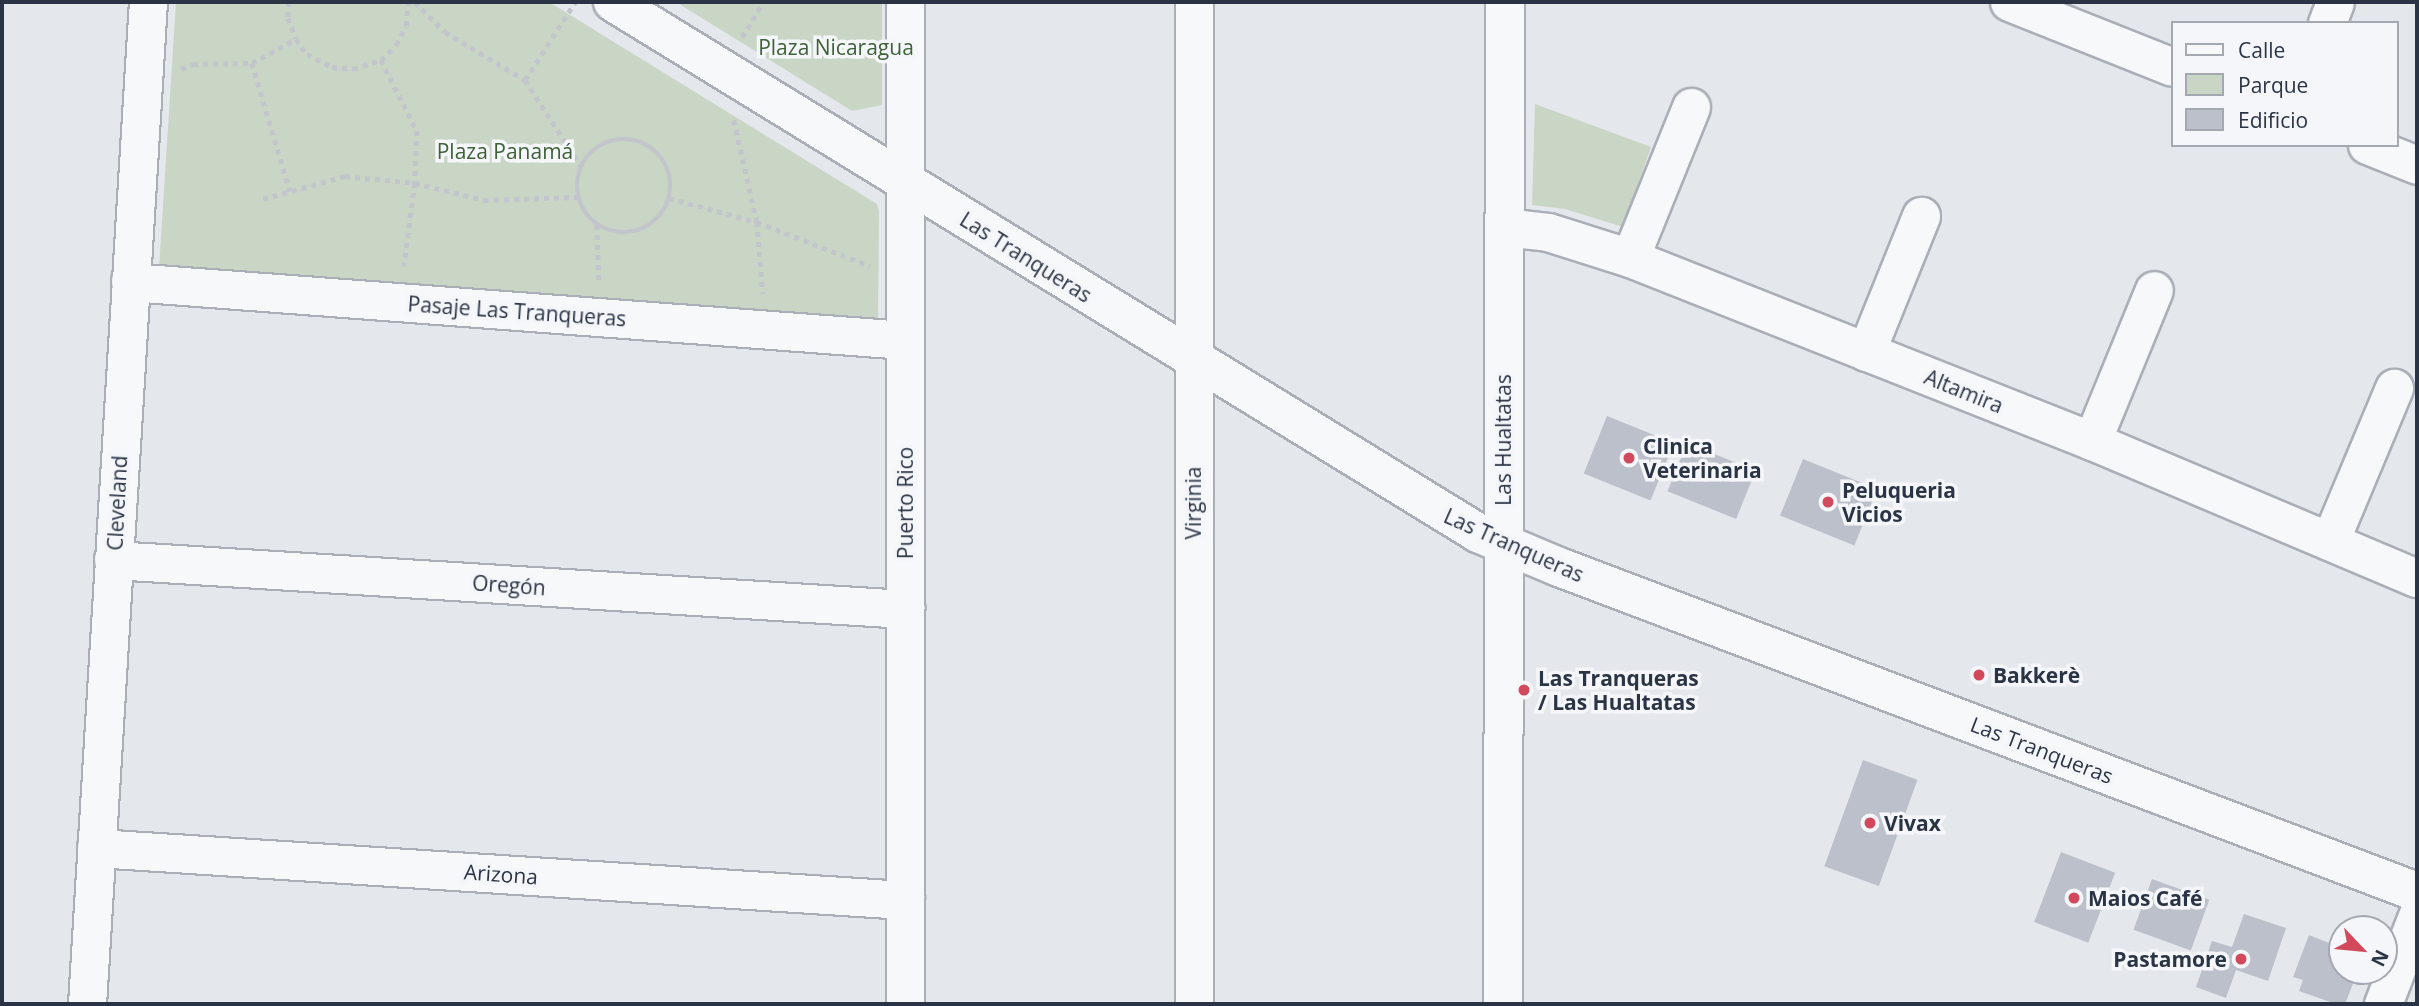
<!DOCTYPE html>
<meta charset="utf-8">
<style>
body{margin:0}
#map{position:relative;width:2419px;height:1006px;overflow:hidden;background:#e4e7ec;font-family:"Open Sans",sans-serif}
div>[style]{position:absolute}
.green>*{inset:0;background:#c9d6c5}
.building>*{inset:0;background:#bbc0ca;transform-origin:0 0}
.path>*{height:4.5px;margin-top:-2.25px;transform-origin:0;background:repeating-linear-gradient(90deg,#c2c5cb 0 5px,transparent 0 10px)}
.path>.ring{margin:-2.25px;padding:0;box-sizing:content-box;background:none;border:4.5px solid #c2c5cb;border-radius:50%}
.roads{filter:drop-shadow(2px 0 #a9aeb7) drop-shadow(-2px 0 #a9aeb7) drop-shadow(0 2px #a9aeb7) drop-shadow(0 -2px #a9aeb7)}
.minor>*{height:37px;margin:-18.5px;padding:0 18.5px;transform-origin:18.5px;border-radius:18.5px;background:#f7f8fa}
.tertiary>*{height:38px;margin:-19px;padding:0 19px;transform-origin:19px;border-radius:19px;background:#f7f8fa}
.dots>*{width:19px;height:19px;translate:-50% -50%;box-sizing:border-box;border:4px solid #f4f6f9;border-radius:50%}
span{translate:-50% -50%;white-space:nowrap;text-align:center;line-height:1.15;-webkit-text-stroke:7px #f4f6f9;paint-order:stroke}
.park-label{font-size:21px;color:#3f6138}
.street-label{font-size:21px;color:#2b3445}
.poi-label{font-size:21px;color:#2b3445;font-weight:700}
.left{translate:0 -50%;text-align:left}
.right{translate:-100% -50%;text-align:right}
.frame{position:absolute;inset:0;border:4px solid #2b3445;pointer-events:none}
.legend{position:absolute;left:2171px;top:21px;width:228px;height:126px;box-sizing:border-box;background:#f4f6f9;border:2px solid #a4a8b1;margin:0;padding:9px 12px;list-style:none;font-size:21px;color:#2b3445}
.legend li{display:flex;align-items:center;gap:14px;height:35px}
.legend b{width:35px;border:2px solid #a4a8b1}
.north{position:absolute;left:2328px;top:915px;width:70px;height:70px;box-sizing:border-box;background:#f4f6f9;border:2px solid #a4a8b1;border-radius:50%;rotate:116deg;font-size:19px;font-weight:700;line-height:28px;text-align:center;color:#2b3445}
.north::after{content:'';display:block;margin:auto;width:24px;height:32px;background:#d1495b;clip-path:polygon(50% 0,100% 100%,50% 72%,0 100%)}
</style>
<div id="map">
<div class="green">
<i style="clip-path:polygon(176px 2px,549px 2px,877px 204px,879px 212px,878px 323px,159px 269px)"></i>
<i style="clip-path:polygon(676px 2px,882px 2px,882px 105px,852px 111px)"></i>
<i style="clip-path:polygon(1535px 104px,1651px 147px,1623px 227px,1565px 209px,1532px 205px)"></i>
</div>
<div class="building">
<i style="left:1607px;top:416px;width:72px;height:62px;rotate:22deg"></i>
<i style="left:1687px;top:443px;width:74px;height:52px;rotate:22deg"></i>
<i style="left:1803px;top:459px;width:80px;height:61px;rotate:22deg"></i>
<i style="left:1863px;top:760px;width:58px;height:113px;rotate:20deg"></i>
<i style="left:2061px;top:852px;width:58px;height:75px;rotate:21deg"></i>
<i style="left:2152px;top:879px;width:61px;height:54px;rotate:20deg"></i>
<i style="clip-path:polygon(2244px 914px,2286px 928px,2268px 981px,2236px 970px,2226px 998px,2196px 987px,2212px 941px,2232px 947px)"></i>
<i style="clip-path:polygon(2309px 935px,2342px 948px,2342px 971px,2358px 971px,2345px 1004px,2336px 1004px,2299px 991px,2303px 980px,2293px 977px)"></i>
</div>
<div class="path">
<i style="left:289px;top:2px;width:16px;rotate:94deg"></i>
<i style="left:288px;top:18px;width:22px;rotate:69deg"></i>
<i style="left:296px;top:39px;width:19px;rotate:54deg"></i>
<i style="left:307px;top:54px;width:28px;rotate:27deg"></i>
<i style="left:332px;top:67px;width:21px;rotate:5deg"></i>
<i style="left:353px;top:69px;width:29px;rotate:-18deg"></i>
<i style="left:381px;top:60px;width:21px;rotate:-45deg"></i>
<i style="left:396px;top:45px;width:21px;rotate:-62deg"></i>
<i style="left:406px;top:26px;width:24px;rotate:-85deg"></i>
<i style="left:415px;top:2px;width:42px;rotate:45deg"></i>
<i style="left:445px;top:32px;width:93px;rotate:31deg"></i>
<i style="left:525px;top:80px;width:103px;rotate:56.9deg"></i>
<i style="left:742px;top:37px;width:41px;rotate:-59deg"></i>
<i style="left:381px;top:60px;width:80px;rotate:63.1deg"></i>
<i style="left:417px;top:131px;width:52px;rotate:92.2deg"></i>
<i style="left:415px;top:183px;width:84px;rotate:97.5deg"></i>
<i style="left:252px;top:63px;width:134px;rotate:73.5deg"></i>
<i style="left:181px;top:69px;width:13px;rotate:-23deg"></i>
<i style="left:193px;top:64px;width:59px;rotate:-1deg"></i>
<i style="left:252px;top:63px;width:50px;rotate:-28.6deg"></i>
<i style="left:525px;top:80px;width:93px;rotate:-57.3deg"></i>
<i style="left:734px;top:120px;width:105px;rotate:77.3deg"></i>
<i style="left:757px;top:222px;width:72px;rotate:85.2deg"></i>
<i class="ring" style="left:577px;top:139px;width:89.5px;height:89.5px"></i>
<i style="left:669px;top:198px;width:91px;rotate:15.3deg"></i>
<i style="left:757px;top:222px;width:121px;rotate:21.3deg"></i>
<i style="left:263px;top:199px;width:85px;rotate:-15.7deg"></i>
<i style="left:345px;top:176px;width:70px;rotate:5.7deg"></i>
<i style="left:415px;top:183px;width:71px;rotate:13.8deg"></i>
<i style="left:484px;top:200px;width:94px;rotate:-1.8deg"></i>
<i style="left:597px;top:225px;width:55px;rotate:87.9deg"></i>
</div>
<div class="roads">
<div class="minor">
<i style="left:1194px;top:2px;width:1002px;rotate:90deg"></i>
<i style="left:2009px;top:2px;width:175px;rotate:21.7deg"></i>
<i style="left:2327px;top:23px;width:22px;rotate:-69deg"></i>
<i style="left:2367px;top:145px;width:54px;rotate:21.8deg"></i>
<i style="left:1503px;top:227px;width:45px;rotate:6.3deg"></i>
<i style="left:1548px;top:232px;width:86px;rotate:17.6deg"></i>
<i style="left:1630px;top:258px;width:497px;rotate:21.6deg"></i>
<i style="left:2092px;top:441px;width:353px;rotate:22.9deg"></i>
<i style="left:1630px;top:258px;width:163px;rotate:-68deg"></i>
<i style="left:130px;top:282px;width:777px;rotate:4.28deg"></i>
<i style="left:1866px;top:352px;width:147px;rotate:-68deg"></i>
<i style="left:2092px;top:441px;width:163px;rotate:-67.7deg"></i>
<i style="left:2330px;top:541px;width:166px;rotate:-67.3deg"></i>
<i style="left:113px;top:560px;width:794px;rotate:3.54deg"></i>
<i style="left:96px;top:848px;width:811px;rotate:3.68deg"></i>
<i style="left:87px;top:1004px;width:1004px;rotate:-86.52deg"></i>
<i style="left:905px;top:1004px;width:1002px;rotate:-90deg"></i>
<i style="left:2383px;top:1004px;width:94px;rotate:-68.9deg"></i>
</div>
<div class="tertiary">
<i style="left:613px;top:2px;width:1015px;rotate:31.54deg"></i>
<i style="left:1478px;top:533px;width:88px;rotate:22.8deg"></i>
<i style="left:1559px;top:567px;width:917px;rotate:20.75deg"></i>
<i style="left:1503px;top:1004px;width:1002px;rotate:-89.89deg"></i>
</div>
</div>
<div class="dots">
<i style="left:1629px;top:458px;background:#d1495b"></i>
<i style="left:1828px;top:502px;background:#d1495b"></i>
<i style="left:1979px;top:675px;background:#d1495b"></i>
<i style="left:1524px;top:690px;background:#d1495b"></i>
<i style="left:1870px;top:823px;background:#d1495b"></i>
<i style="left:2074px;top:898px;background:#d1495b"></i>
<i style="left:2241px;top:959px;background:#d1495b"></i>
</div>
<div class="park-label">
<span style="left:836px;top:47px">Plaza Nicaragua</span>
<span style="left:505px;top:151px">Plaza Panamá</span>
</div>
<div class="street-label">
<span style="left:1026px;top:257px;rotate:32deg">Las Tranqueras</span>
<span style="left:517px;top:311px;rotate:4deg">Pasaje Las Tranqueras</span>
<span style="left:1964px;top:391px;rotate:22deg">Altamira</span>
<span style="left:1503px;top:440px;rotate:-90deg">Las Hualtatas</span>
<span style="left:117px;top:503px;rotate:-87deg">Cleveland</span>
<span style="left:905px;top:503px;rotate:-90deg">Puerto Rico</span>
<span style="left:1193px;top:503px;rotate:-90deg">Virginia</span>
<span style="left:1514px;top:545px;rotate:24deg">Las Tranqueras</span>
<span style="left:509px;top:585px;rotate:4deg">Oregón</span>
<span style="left:2042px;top:750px;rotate:21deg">Las Tranqueras</span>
<span style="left:501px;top:874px;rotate:4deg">Arizona</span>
</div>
<div class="poi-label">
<span class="left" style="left:1643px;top:458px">Clinica<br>Veterinaria</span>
<span class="left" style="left:1842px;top:502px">Peluqueria<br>Vicios</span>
<span class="left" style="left:1993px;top:675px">Bakkerè</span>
<span class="left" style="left:1538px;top:690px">Las Tranqueras<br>/ Las Hualtatas</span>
<span class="left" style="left:1884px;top:823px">Vivax</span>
<span class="left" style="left:2088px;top:898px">Maios Café</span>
<span class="right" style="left:2227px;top:959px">Pastamore</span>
</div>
<div class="frame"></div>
<ul class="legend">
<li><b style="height:9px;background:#f7f8fa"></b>Calle</li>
<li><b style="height:19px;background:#c9d6c5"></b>Parque</li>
<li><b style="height:19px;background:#bbc0ca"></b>Edificio</li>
</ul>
<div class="north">N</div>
</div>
